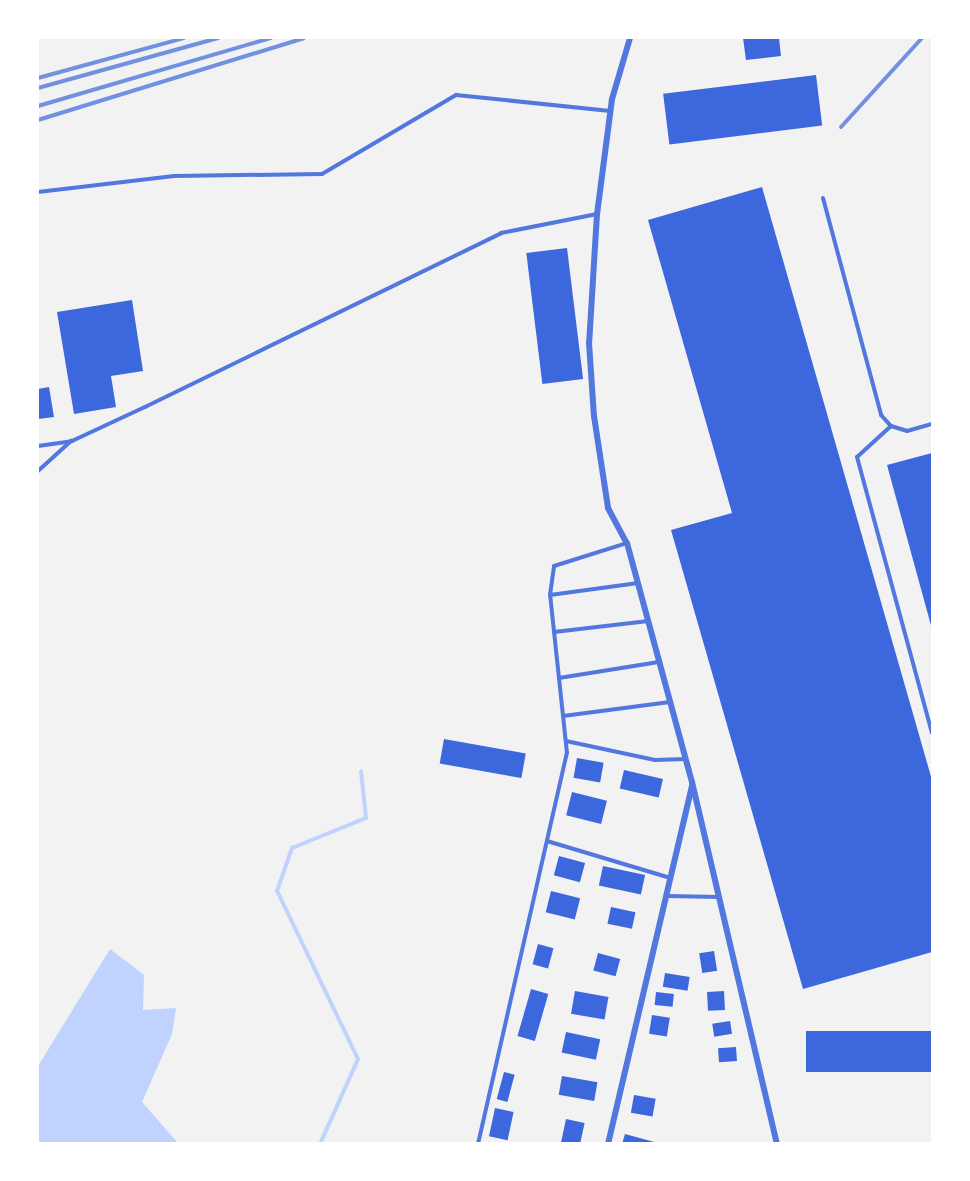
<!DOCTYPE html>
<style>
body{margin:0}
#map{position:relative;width:970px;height:1181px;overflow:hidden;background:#f2f2f2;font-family:"Golos Text",sans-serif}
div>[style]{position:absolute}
.water>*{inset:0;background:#bfd3fe}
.stream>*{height:4px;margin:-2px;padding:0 2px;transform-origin:2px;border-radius:2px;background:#bfd3fe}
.building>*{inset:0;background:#3d67dc;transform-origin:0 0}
.service>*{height:4px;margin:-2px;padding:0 2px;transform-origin:2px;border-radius:2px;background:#5277de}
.minor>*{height:6px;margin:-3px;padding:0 3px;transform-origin:3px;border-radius:3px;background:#5277de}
.rail>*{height:4px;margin:-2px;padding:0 2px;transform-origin:2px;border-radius:2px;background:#7290e2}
span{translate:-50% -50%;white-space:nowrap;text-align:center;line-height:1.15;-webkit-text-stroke:4.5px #fff;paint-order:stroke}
.frame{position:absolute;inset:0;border:39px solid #fff;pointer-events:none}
</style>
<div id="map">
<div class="water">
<i style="clip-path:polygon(110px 949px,144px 975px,143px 1010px,176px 1008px,172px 1034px,142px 1102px,178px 1143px,38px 1143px,38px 1066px)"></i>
</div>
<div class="stream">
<i style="left:320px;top:1144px;width:93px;rotate:-65.9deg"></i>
<i style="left:358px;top:1059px;width:187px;rotate:-115.7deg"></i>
<i style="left:277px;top:891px;width:46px;rotate:-70.8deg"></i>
<i style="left:292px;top:848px;width:80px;rotate:-22.1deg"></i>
<i style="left:366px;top:818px;width:47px;rotate:-96.1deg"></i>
</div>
<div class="building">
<i style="clip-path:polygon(743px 38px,779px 38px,781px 56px,746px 60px)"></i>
<i style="left:816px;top:75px;width:51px;height:154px;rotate:83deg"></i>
<i style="clip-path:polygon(762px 187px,932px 780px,932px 952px,803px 989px,671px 530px,732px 513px,648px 220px)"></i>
<i style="left:567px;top:248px;width:132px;height:41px;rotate:83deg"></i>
<i style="clip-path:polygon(132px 300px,143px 371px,111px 376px,116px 407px,74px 414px,57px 312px)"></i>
<i style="clip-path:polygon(49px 387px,54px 417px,38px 419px,38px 389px)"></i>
<i style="clip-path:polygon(932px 453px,932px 629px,887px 465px)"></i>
<i style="left:444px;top:739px;width:83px;height:25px;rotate:10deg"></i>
<i style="left:577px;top:758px;width:27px;height:20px;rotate:10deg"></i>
<i style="left:624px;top:770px;width:40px;height:19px;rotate:13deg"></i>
<i style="left:572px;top:792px;width:36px;height:24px;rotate:14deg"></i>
<i style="left:559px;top:856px;width:27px;height:20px;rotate:15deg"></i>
<i style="left:603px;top:866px;width:43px;height:20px;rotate:12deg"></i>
<i style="left:551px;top:891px;width:30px;height:22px;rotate:14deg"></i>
<i style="left:611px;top:907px;width:25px;height:17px;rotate:12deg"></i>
<i style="left:538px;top:944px;width:16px;height:21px;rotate:15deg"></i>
<i style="left:714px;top:951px;width:20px;height:15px;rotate:81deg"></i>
<i style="left:598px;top:953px;width:23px;height:18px;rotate:15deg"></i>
<i style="left:665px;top:973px;width:25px;height:14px;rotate:9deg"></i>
<i style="left:531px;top:989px;width:18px;height:49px;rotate:16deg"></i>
<i style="left:575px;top:991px;width:34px;height:23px;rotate:10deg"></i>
<i style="left:724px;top:991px;width:19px;height:17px;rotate:87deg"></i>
<i style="left:656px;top:992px;width:18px;height:13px;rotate:6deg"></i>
<i style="left:652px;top:1015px;width:18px;height:19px;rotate:9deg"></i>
<i style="left:730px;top:1021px;width:13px;height:18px;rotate:81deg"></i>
<i style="left:932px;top:1031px;width:41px;height:126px;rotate:90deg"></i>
<i style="left:566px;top:1032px;width:35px;height:21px;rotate:12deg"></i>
<i style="left:736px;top:1047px;width:14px;height:18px;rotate:86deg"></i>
<i style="left:504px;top:1072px;width:11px;height:28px;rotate:15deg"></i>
<i style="left:562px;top:1076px;width:36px;height:19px;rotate:10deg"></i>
<i style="left:634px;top:1095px;width:22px;height:18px;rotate:10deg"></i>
<i style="left:495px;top:1108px;width:19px;height:29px;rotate:12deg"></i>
<i style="left:566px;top:1119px;width:19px;height:24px;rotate:12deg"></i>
<i style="clip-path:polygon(625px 1134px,658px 1143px,658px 1144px,622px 1144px)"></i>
</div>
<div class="service">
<i style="left:38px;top:192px;width:137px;rotate:-6.7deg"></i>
<i style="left:174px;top:176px;width:148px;rotate:-0.8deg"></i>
<i style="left:322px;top:174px;width:156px;rotate:-30.5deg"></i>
<i style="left:456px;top:95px;width:155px;rotate:5.9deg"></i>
<i style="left:823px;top:198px;width:225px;rotate:75deg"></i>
<i style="left:881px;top:415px;width:15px;rotate:48deg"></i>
<i style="left:891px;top:426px;width:17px;rotate:17deg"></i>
<i style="left:907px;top:431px;width:26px;rotate:-16deg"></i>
<i style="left:891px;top:426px;width:46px;rotate:137.6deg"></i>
<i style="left:857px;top:457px;width:286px;rotate:74.8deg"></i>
<i style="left:38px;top:446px;width:34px;rotate:-8deg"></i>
<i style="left:72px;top:441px;width:81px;rotate:-25deg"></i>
<i style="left:145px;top:407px;width:396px;rotate:-26deg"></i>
<i style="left:501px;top:233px;width:98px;rotate:-11.2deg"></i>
<i style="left:38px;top:471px;width:45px;rotate:-42.3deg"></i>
<i style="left:550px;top:595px;width:89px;rotate:-7.8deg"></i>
<i style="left:554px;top:632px;width:95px;rotate:-6.7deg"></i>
<i style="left:559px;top:678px;width:101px;rotate:-9.1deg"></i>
<i style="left:563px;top:716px;width:108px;rotate:-7.5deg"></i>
<i style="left:566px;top:741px;width:91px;rotate:12.1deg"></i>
<i style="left:655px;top:760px;width:31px;rotate:-2deg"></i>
<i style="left:547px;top:841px;width:128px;rotate:16.7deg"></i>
<i style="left:667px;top:896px;width:52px;rotate:1.1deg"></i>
<i style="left:478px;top:1144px;width:401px;rotate:-77.2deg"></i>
<i style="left:567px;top:753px;width:159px;rotate:-96.1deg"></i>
<i style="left:550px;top:595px;width:29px;rotate:-82deg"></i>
<i style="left:554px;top:566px;width:77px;rotate:-17.5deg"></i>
</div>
<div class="minor">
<i style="left:630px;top:38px;width:64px;rotate:106.4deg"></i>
<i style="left:612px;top:99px;width:116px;rotate:97.4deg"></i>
<i style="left:597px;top:214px;width:129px;rotate:93.5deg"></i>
<i style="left:589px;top:343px;width:73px;rotate:86.1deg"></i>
<i style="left:594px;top:416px;width:93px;rotate:81.3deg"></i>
<i style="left:608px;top:508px;width:40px;rotate:62deg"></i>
<i style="left:627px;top:543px;width:248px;rotate:74.8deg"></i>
<i style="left:692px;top:782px;width:372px;rotate:76.8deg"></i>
<i style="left:608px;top:1144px;width:369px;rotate:-76.8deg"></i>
</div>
<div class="rail">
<i style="left:38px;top:78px;width:151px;rotate:-15.3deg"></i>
<i style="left:38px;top:88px;width:187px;rotate:-15.5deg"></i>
<i style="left:38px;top:106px;width:243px;rotate:-16.3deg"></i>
<i style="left:38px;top:120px;width:278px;rotate:-17.1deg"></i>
<i style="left:841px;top:127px;width:120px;rotate:-47.7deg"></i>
</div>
<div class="frame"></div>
</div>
